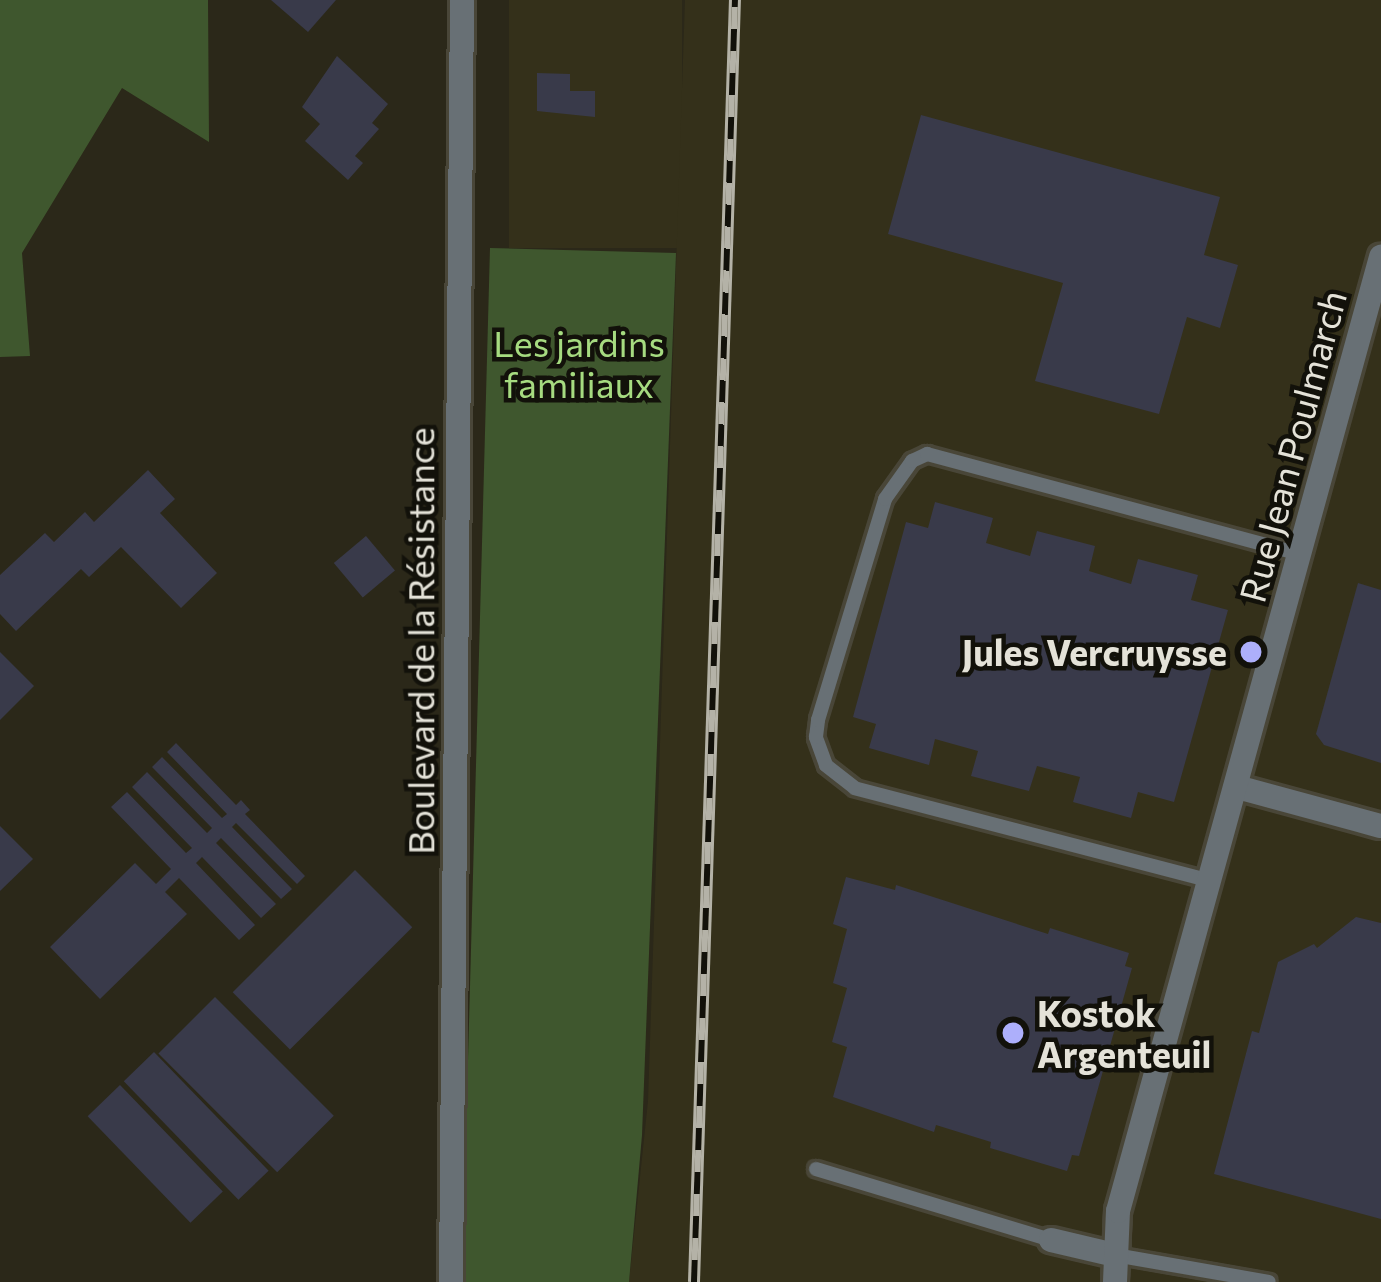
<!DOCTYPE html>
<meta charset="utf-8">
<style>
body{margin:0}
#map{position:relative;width:1381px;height:1282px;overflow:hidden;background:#2b2819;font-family:Commissioner,sans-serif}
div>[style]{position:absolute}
.built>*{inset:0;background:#34301a;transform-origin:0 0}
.green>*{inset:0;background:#3f572e}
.building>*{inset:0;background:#393a4a;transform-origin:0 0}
.roads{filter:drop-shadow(3px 0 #494638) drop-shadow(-3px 0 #494638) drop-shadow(0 3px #494638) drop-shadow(0 -3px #494638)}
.lane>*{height:14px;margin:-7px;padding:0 7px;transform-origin:7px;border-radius:7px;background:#687075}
.street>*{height:24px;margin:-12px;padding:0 12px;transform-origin:12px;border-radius:12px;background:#687075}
.rail>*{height:12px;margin-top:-6px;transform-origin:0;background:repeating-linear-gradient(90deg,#12110a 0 22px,#b4b2a7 0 44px);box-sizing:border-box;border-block:3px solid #b4b2a7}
.dots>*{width:33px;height:33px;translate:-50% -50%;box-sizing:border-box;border:6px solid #12110a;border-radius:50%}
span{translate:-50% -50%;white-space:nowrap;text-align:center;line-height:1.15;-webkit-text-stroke:9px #12110a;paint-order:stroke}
.park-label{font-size:36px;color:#a6db80}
.street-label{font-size:36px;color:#e4e2d8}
.poi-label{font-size:36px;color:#e4e2d8;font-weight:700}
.right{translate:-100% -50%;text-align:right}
.left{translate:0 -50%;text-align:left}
</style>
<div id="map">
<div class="built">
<i style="left:509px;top:0;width:173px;height:248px"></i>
<i style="clip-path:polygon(685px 0,1381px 0,1381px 1282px,629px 1282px,648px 1101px)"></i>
</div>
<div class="green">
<i style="clip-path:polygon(0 0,208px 0,209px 142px,122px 88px,22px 253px,30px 356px,0 357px)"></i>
<i style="clip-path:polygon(490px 248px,676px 253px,642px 1135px,629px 1282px,462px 1282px)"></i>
</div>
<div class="building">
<i style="clip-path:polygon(271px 0,336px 0,308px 32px)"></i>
<i style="clip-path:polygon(337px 56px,388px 104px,372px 123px,379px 129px,355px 156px,363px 163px,348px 180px,305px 141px,320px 124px,302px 107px)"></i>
<i style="clip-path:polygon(537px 73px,570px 74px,570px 91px,595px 91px,595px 117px,537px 111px)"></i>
<i style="clip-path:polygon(921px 115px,1220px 197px,1204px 255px,1238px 265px,1220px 328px,1187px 317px,1159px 414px,1035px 381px,1063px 283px,888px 234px)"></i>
<i style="clip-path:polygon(148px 470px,175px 499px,160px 513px,217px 573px,181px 608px,121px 547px,89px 577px,81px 569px,16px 631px,0 614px,0 575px,45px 533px,54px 542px,85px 512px,94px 522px)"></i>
<i style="clip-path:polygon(935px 502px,993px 518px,986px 543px,1030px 556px,1037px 531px,1095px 546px,1089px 571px,1131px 584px,1138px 559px,1198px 575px,1191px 600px,1228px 610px,1174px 802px,1138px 792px,1131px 818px,1073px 802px,1080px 777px,1037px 766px,1029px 791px,971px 776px,978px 751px,935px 739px,929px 765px,869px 748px,876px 724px,853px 717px,906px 522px,928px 528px)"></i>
<i style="left:366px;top:536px;width:45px;height:42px;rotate:50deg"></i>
<i style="clip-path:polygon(1358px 583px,1381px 590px,1381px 763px,1324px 745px,1316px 734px)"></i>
<i style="clip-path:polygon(0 652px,34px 686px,0 720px)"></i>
<i style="clip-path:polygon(176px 743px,236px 805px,241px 800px,250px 810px,245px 814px,305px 876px,297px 884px,236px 823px,232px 827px,292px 889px,281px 899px,221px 838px,216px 843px,276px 904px,261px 918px,202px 857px,196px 863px,255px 925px,239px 940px,179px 878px,165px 892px,187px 914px,100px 999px,50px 947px,135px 863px,156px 884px,171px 869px,111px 807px,127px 792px,186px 853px,192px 848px,132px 787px,147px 772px,207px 833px,212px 828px,152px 767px,162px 757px,222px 818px,227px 814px,167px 752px)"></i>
<i style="clip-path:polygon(0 826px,33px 859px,0 891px)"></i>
<i style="left:355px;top:870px;width:81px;height:173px;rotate:45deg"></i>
<i style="clip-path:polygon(846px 877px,895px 890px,896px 885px,1048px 934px,1050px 928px,1129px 953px,1125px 966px,1132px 968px,1079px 1156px,1072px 1155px,1067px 1171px,990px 1148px,991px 1142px,936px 1125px,934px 1132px,833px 1097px,847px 1047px,832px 1042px,847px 988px,833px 983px,847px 929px,833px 924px)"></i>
<i style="clip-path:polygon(1356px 917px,1381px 923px,1381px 1219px,1214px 1174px,1252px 1031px,1259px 1033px,1278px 962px,1314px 944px,1317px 948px)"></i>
<i style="left:215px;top:997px;width:168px;height:80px;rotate:45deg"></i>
<i style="left:154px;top:1052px;width:165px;height:42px;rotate:46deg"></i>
<i style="left:120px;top:1085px;width:148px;height:45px;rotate:46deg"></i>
</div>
<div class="roads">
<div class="lane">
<i style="left:1211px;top:881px;width:368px;rotate:-165.4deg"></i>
<i style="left:855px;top:788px;width:37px;rotate:-142deg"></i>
<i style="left:826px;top:765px;width:30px;rotate:-110deg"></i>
<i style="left:816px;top:737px;width:17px;rotate:-83deg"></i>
<i style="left:818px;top:720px;width:231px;rotate:-73.1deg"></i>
<i style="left:885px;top:499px;width:47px;rotate:-54.6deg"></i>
<i style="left:912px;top:461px;width:17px;rotate:-25deg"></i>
<i style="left:927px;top:454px;width:386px;rotate:15deg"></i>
<i style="left:816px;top:1169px;width:245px;rotate:16.8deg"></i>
<i style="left:1115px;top:1255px;width:156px;rotate:9.9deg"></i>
</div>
<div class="street">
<i style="left:1237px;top:787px;width:149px;rotate:15.2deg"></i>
<i style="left:1051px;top:1240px;width:66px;rotate:13.2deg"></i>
<i style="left:451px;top:1282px;width:1282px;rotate:-89.51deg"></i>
<i style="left:1115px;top:1282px;width:71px;rotate:-87.6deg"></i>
<i style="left:1118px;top:1211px;width:990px;rotate:-74.59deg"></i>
</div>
</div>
<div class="rail">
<i style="left:694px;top:1282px;width:1283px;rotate:-88.17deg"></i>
</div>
<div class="dots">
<i style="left:1251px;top:652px;background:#adaffb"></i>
<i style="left:1013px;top:1033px;background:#adaffb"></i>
</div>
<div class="park-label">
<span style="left:579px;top:363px">Les jardins<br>familiaux</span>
</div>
<div class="street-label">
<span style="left:1292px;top:446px;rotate:-75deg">Rue Jean Poulmarch</span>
<span style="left:420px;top:641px;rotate:-90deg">Boulevard de la Résistance</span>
</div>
<div class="poi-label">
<span class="right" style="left:1227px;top:652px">Jules Vercruysse</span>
<span class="left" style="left:1037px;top:1033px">Kostok<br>Argenteuil</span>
</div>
</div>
